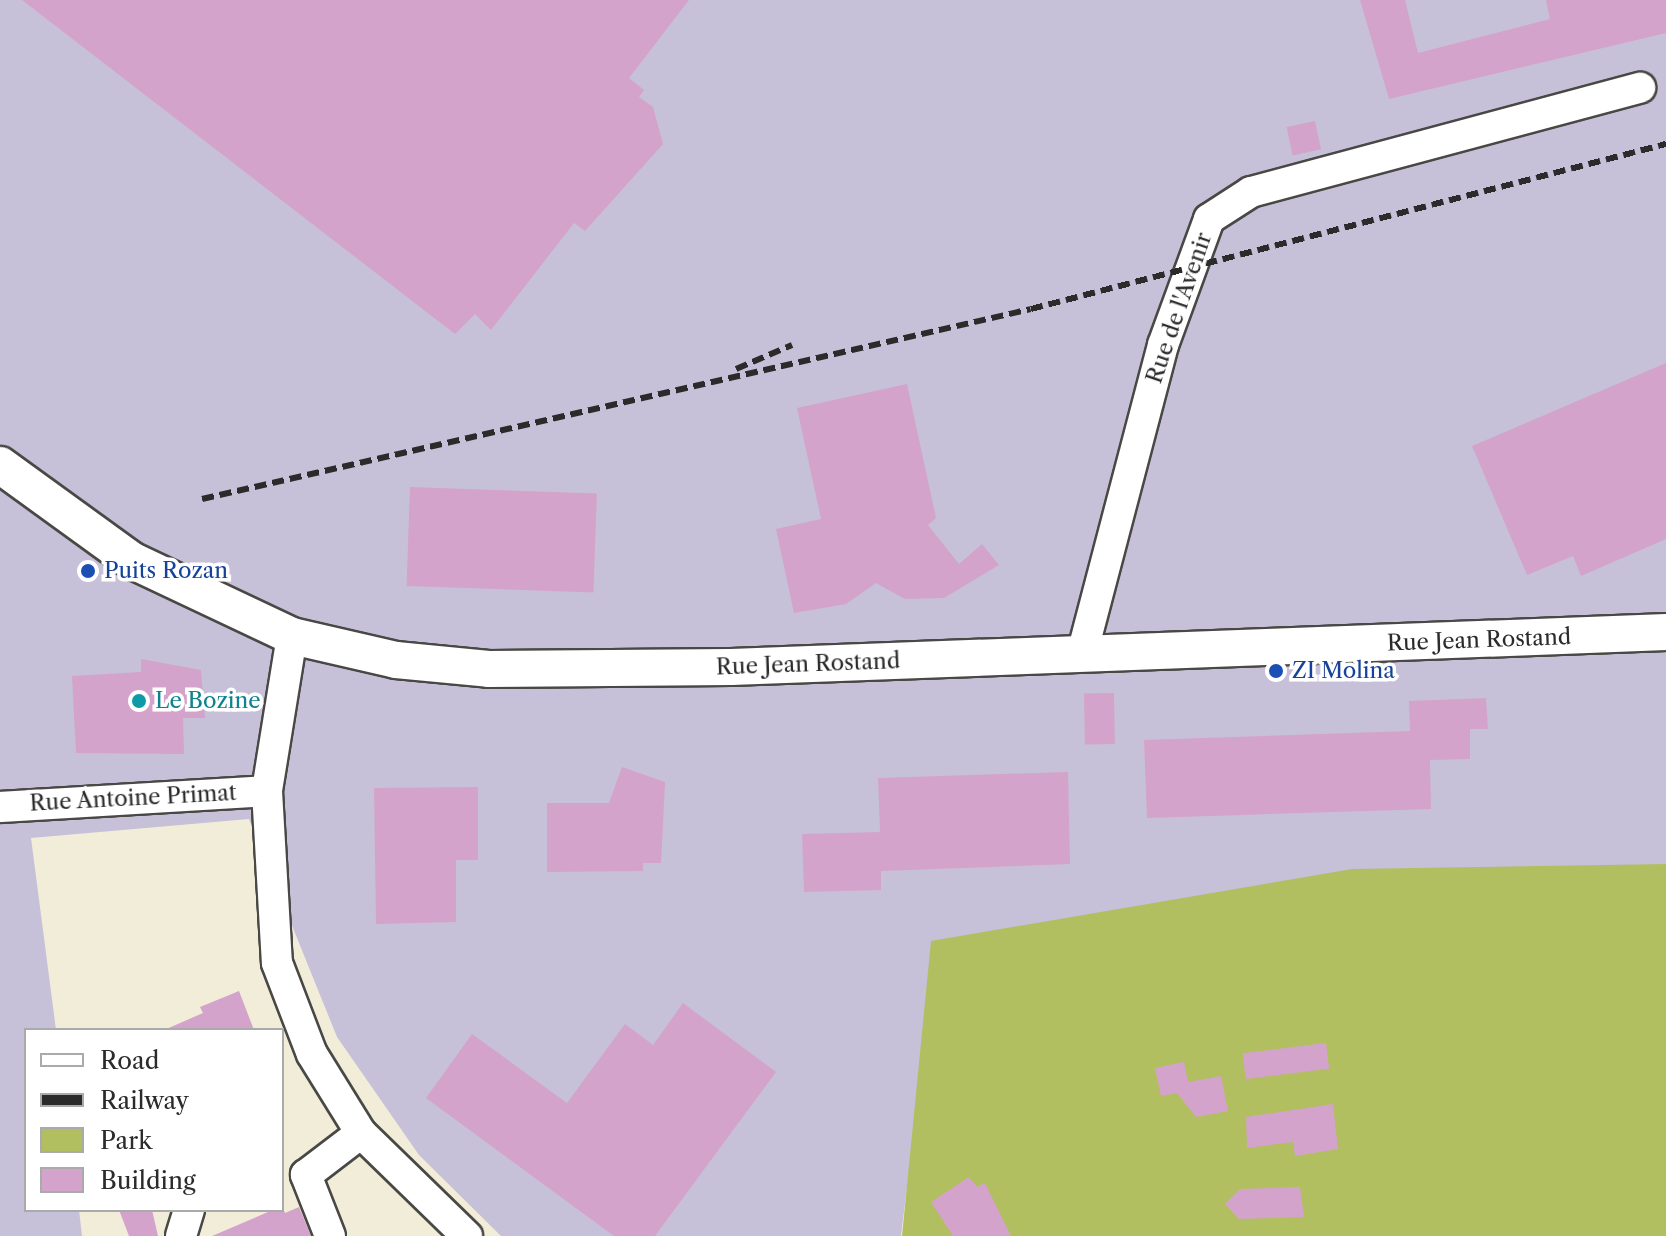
<!DOCTYPE html>
<style>
body{margin:0}
#map{position:relative;width:1666px;height:1236px;overflow:hidden;background:#f1edd8;font-family:"Libre Caslon Text",serif}
div>[style]{position:absolute}
.industrial>*{inset:0;background:#c7c0d9}
.green>*{inset:0;background:#b1bf61}
.building>*{inset:0;background:#d4a3cb;transform-origin:0 0}
.roads{filter:drop-shadow(2px 0 #494845) drop-shadow(-2px 0 #494845) drop-shadow(0 2px #494845) drop-shadow(0 -2px #494845)}
.minor>*{height:30px;margin:-15px;padding:0 15px;transform-origin:15px;border-radius:15px;background:#fff}
.major>*{height:36px;margin:-18px;padding:0 18px;transform-origin:18px;border-radius:18px;background:#fff}
.rail>*{height:6px;margin-top:-3px;transform-origin:0;background:repeating-linear-gradient(90deg,#2b2b2b 0 12px,transparent 0 18px)}
.dots>*{width:22px;height:22px;translate:-50% -50%;box-sizing:border-box;border:4px solid #fff;border-radius:50%}
span{translate:-50% -50%;white-space:nowrap;text-align:center;line-height:1.15;-webkit-text-stroke:7px #fff;paint-order:stroke}
.street-label{font-size:22px;color:#2b2b2b}
.transit-label{font-size:22px;color:#164399}
.left{translate:0 -50%;text-align:left}
.culture-label{font-size:22px;color:#0d838f}
.legend{position:absolute;left:24px;top:1028px;width:260px;height:184px;box-sizing:border-box;background:#fff;border:2px solid #aaa;margin:0;padding:10px 14px;list-style:none;font-size:24px;color:#2b2b2b}
.legend li{display:flex;align-items:center;gap:16px;height:40px}
.legend b{width:40px;border:2px solid #aaa}
</style>
<div id="map">
<div class="industrial">
<i style="clip-path:polygon(0 0,1666px 0,1666px 872px,937px 942px,901px 1236px,501px 1236px,419px 1155px,337px 1037px,249px 819px,31px 838px,56px 1030px,26px 1030px,26px 1210px,79px 1210px,82px 1236px,0 1236px)"></i>
</div>
<div class="green">
<i style="clip-path:polygon(1666px 864px,1666px 1236px,902px 1236px,931px 941px,1352px 869px)"></i>
</div>
<div class="building">
<i style="clip-path:polygon(22px 0,689px 0,629px 78px,644px 90px,639px 97px,653px 107px,663px 144px,585px 231px,574px 223px,491px 330px,475px 314px,455px 334px)"></i>
<i style="clip-path:polygon(1360px 0,1405px 0,1418px 53px,1550px 19px,1546px 0,1666px 0,1666px 33px,1389px 99px)"></i>
<i style="left:1315px;top:121px;width:29px;height:29px;rotate:78deg"></i>
<i style="clip-path:polygon(1666px 363px,1666px 539px,1581px 576px,1573px 556px,1527px 575px,1472px 446px)"></i>
<i style="clip-path:polygon(907px 384px,936px 518px,928px 525px,959px 564px,982px 544px,999px 565px,944px 598px,905px 599px,876px 583px,846px 604px,794px 613px,776px 529px,821px 519px,797px 408px)"></i>
<i style="left:410px;top:487px;width:187px;height:99px;rotate:2deg"></i>
<i style="clip-path:polygon(141px 659px,201px 670px,205px 718px,183px 718px,184px 754px,76px 753px,72px 676px,141px 672px)"></i>
<i style="left:1114px;top:693px;width:51px;height:30px;rotate:89deg"></i>
<i style="clip-path:polygon(1486px 698px,1488px 729px,1470px 729px,1470px 759px,1430px 760px,1431px 809px,1147px 818px,1144px 740px,1410px 731px,1409px 701px)"></i>
<i style="clip-path:polygon(622px 767px,665px 782px,661px 863px,643px 863px,643px 871px,547px 872px,547px 803px,609px 803px)"></i>
<i style="clip-path:polygon(1068px 772px,1070px 864px,881px 871px,881px 890px,804px 892px,802px 834px,880px 832px,878px 778px)"></i>
<i style="clip-path:polygon(478px 787px,478px 860px,456px 860px,456px 922px,376px 924px,374px 788px)"></i>
<i style="clip-path:polygon(239px 991px,254px 1030px,164px 1030px,203px 1013px,200px 1007px)"></i>
<i style="clip-path:polygon(683px 1003px,776px 1072px,655px 1236px,614px 1236px,426px 1098px,472px 1034px,567px 1103px,625px 1024px,653px 1045px)"></i>
<i style="left:1326px;top:1043px;width:26px;height:84px;rotate:83deg"></i>
<i style="clip-path:polygon(1184px 1062px,1188px 1082px,1221px 1076px,1228px 1111px,1196px 1117px,1177px 1093px,1161px 1096px,1155px 1068px)"></i>
<i style="clip-path:polygon(1333px 1104px,1338px 1149px,1295px 1156px,1293px 1142px,1247px 1148px,1246px 1117px)"></i>
<i style="clip-path:polygon(969px 1177px,977px 1187px,985px 1183px,1011px 1236px,953px 1236px,931px 1202px)"></i>
<i style="clip-path:polygon(1300px 1187px,1304px 1217px,1239px 1219px,1225px 1204px,1240px 1189px)"></i>
<i style="clip-path:polygon(282px 1206px,285px 1213px,299px 1207px,311px 1236px,212px 1236px)"></i>
<i style="clip-path:polygon(119px 1210px,152px 1210px,158px 1236px,129px 1236px)"></i>
</div>
<div class="roads">
<div class="minor">
<i style="left:292px;top:636px;width:157px;rotate:99.2deg"></i>
<i style="left:267px;top:791px;width:172px;rotate:86.7deg"></i>
<i style="left:277px;top:963px;width:97px;rotate:69deg"></i>
<i style="left:312px;top:1054px;width:93px;rotate:58.2deg"></i>
<i style="left:361px;top:1133px;width:148px;rotate:44.2deg"></i>
<i style="left:1083px;top:650px;width:315px;rotate:-75.3deg"></i>
<i style="left:1163px;top:345px;width:134px;rotate:-69.9deg"></i>
<i style="left:1209px;top:219px;width:50px;rotate:-32.7deg"></i>
<i style="left:1251px;top:192px;width:403px;rotate:-15deg"></i>
<i style="left:0;top:807px;width:267px;rotate:-3.4deg"></i>
<i style="left:181px;top:1236px;width:27px;rotate:-73deg"></i>
<i style="left:330px;top:1236px;width:66px;rotate:-111.5deg"></i>
<i style="left:306px;top:1175px;width:69px;rotate:-37.4deg"></i>
</div>
<div class="major">
<i style="left:0;top:465px;width:162px;rotate:35.9deg"></i>
<i style="left:131px;top:560px;width:178px;rotate:25.3deg"></i>
<i style="left:292px;top:636px;width:107px;rotate:13deg"></i>
<i style="left:396px;top:660px;width:93px;rotate:5.5deg"></i>
<i style="left:489px;top:669px;width:242px;rotate:-0.5deg"></i>
<i style="left:731px;top:667px;width:936px;rotate:-2.14deg"></i>
</div>
</div>
<div class="rail">
<i style="left:736px;top:369px;width:61px;rotate:-23.2deg"></i>
<i style="left:202px;top:499px;width:850px;rotate:-12.91deg"></i>
<i style="left:1031px;top:309px;width:656px;rotate:-14.57deg"></i>
</div>
<div class="dots">
<i style="left:88px;top:571px;background:#1a4fb4"></i>
<i style="left:1276px;top:671px;background:#1a4fb4"></i>
<i style="left:139px;top:701px;background:#0f9aa8"></i>
</div>
<div class="street-label">
<span style="left:1179px;top:308px;rotate:-71deg">Rue de l'Avenir</span>
<span style="left:1479px;top:640px;rotate:-2deg">Rue Jean Rostand</span>
<span style="left:808px;top:664px;rotate:-2deg">Rue Jean Rostand</span>
<span style="left:133px;top:798px;rotate:-3deg">Rue Antoine Primat</span>
</div>
<div class="transit-label">
<span class="left" style="left:104px;top:571px">Puits Rozan</span>
<span class="left" style="left:1292px;top:671px">ZI Molina</span>
</div>
<div class="culture-label">
<span class="left" style="left:155px;top:701px">Le Bozine</span>
</div>
<ul class="legend">
<li><b style="height:10px;background:#fff"></b>Road</li>
<li><b style="height:10px;background:#2b2b2b"></b>Railway</li>
<li><b style="height:22px;background:#b1bf61"></b>Park</li>
<li><b style="height:22px;background:#d4a3cb"></b>Building</li>
</ul>
</div>
